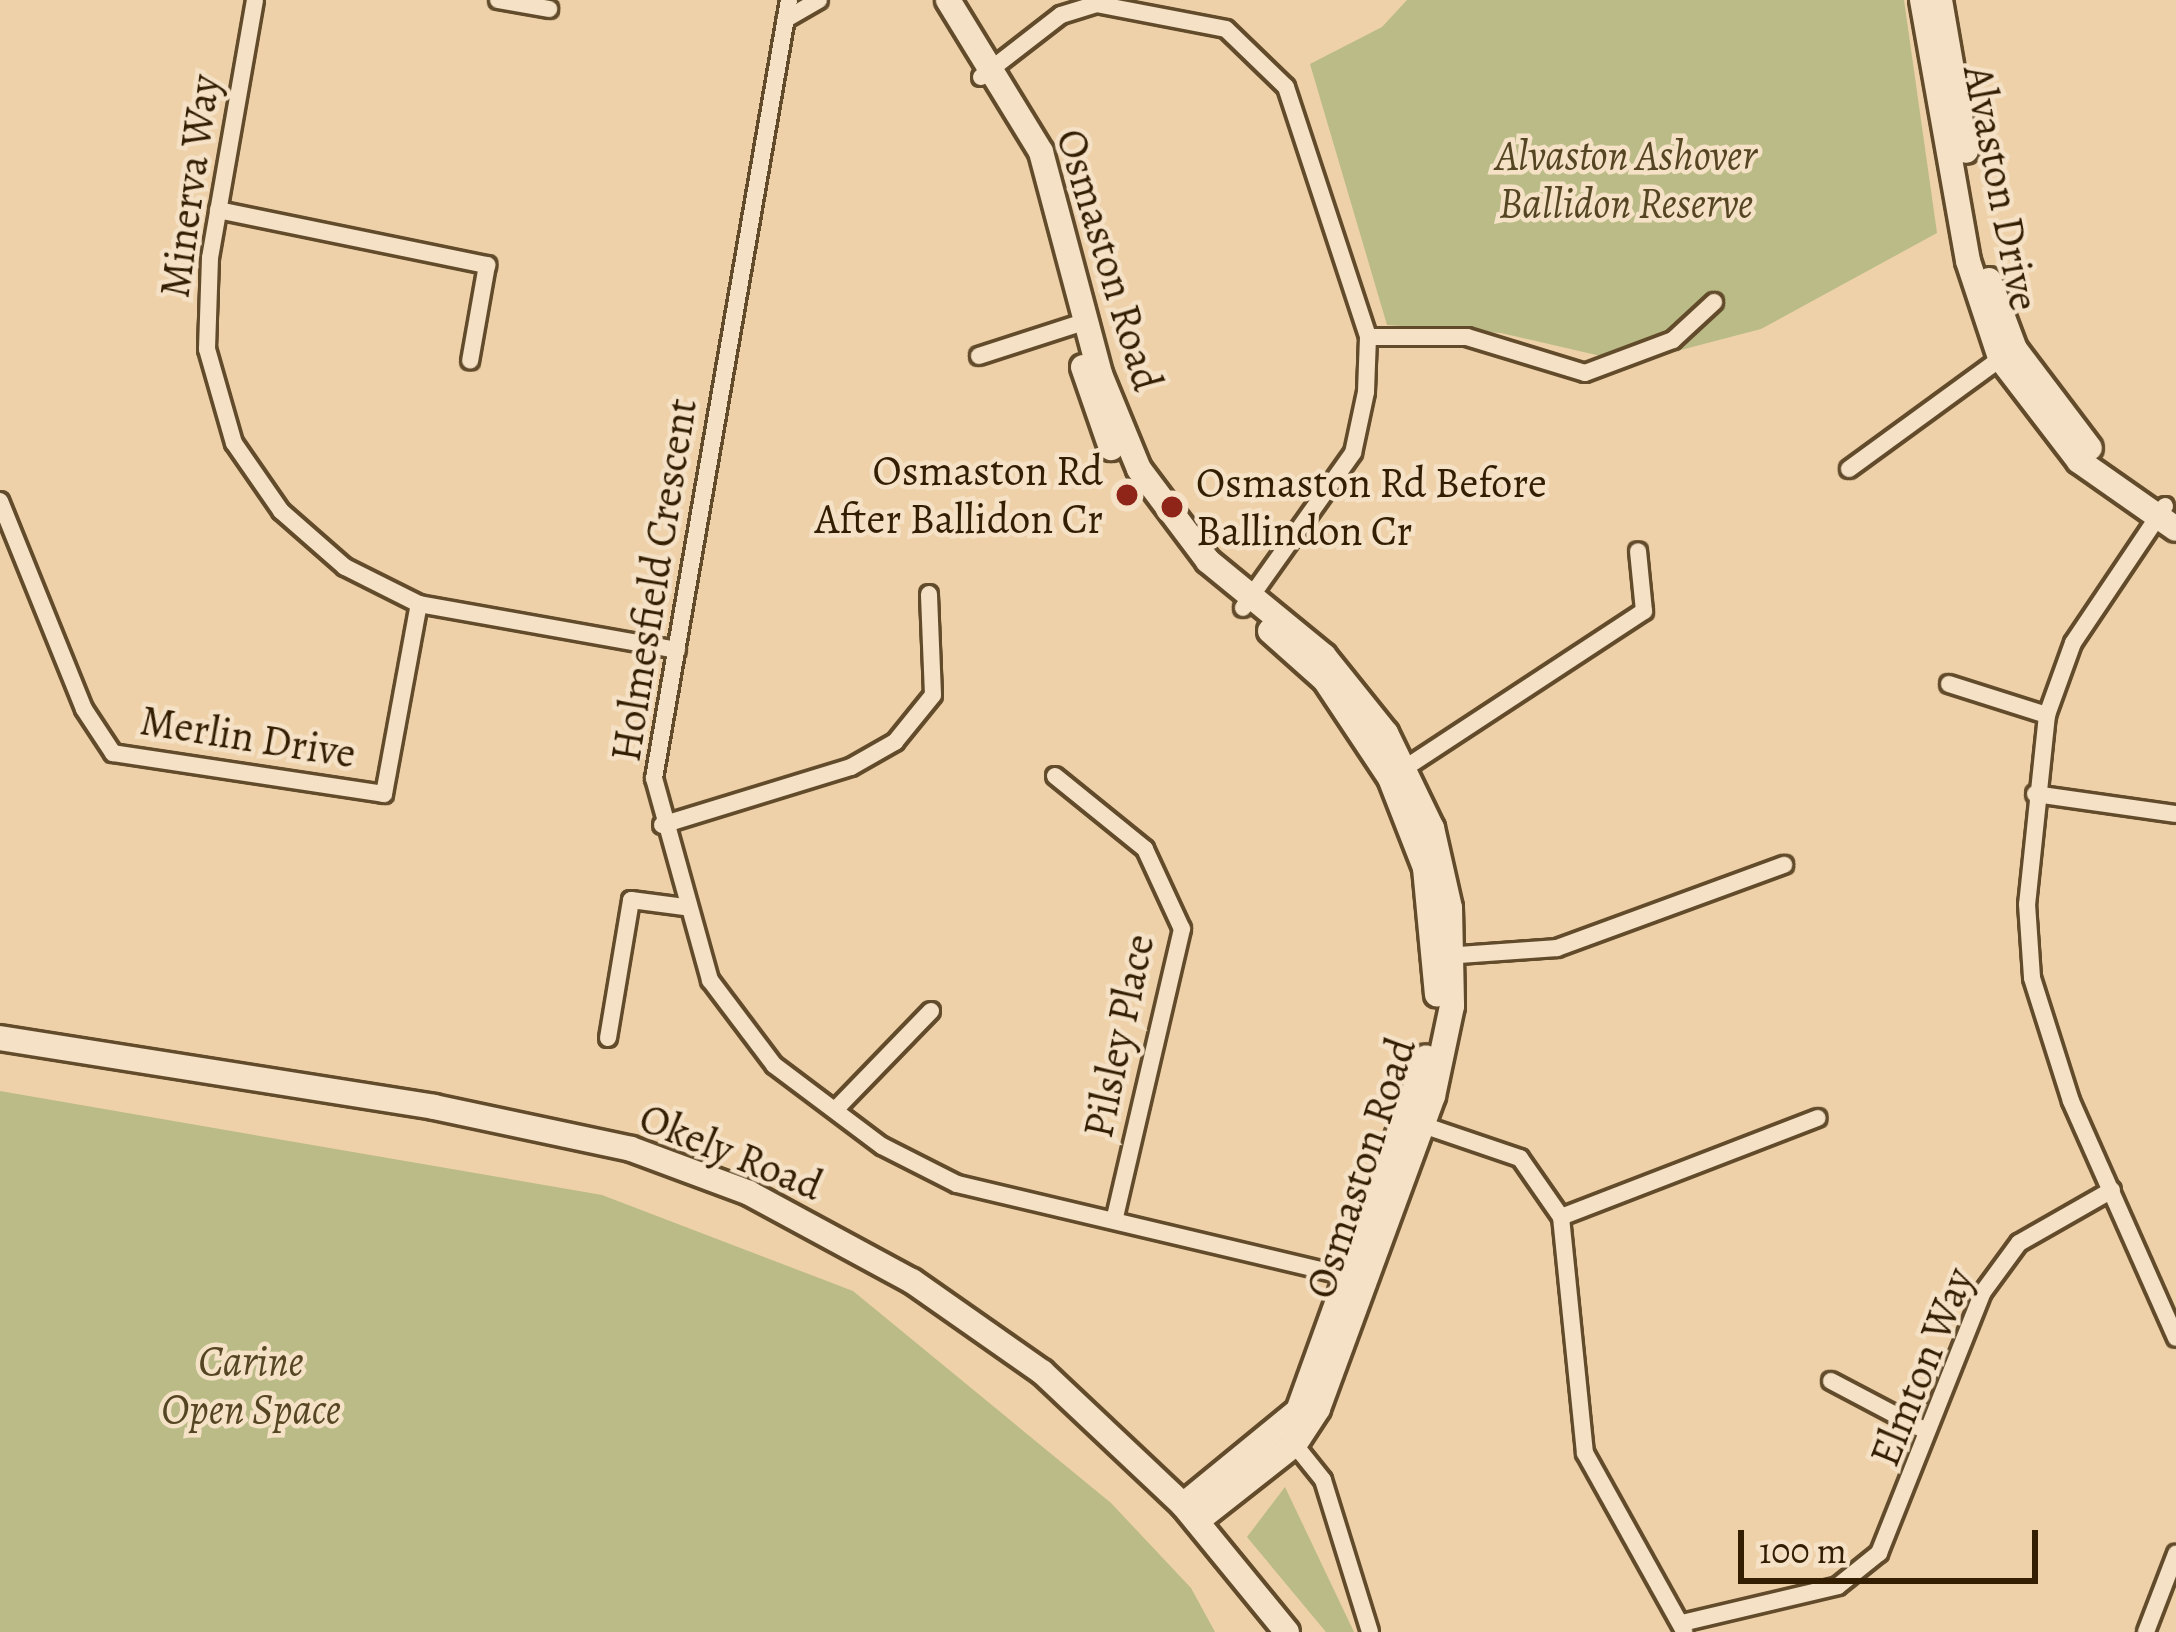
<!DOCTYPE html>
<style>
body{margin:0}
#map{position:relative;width:2176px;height:1632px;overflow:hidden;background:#eed1a8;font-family:Alegreya,serif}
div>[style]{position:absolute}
.green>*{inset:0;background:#babb86}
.roads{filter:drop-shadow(3px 0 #624b2b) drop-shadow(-3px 0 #624b2b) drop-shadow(0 3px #624b2b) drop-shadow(0 -3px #624b2b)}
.street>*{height:16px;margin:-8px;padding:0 8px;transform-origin:8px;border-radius:8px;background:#f4e1c6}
.secondary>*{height:24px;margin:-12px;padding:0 12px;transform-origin:12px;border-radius:12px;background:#f4e1c6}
.dots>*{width:33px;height:33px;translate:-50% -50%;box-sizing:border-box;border:6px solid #f4e1c6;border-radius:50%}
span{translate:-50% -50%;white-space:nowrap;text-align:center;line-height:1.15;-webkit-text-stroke:9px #f4e1c6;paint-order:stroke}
.park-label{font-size:42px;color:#554522;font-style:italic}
.street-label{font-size:42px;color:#331e01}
.poi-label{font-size:42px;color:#331e01}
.right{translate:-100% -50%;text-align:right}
.left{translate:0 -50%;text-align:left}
.scale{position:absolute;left:1738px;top:1530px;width:300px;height:54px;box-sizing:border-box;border:6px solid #331e01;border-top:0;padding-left:15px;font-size:36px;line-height:42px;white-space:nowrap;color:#331e01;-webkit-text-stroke:9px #f4e1c6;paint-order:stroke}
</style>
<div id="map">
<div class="green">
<i style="clip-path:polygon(1407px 0,1904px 0,1937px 233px,1761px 329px,1631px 363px,1501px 333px,1387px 325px,1310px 64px,1382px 27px)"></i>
<i style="clip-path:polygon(0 1091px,602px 1195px,853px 1291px,1111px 1503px,1191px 1588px,1215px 1632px,0 1632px)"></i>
<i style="clip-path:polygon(1285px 1487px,1354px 1632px,1326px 1632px,1247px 1537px)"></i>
</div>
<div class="roads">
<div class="street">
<i style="left:255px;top:0;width:262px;rotate:99.9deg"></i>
<i style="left:210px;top:258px;width:91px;rotate:91.9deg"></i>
<i style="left:207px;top:349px;width:98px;rotate:74deg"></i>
<i style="left:234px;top:443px;width:83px;rotate:55.3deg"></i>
<i style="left:281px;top:511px;width:85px;rotate:41.2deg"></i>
<i style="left:345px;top:567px;width:83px;rotate:26.6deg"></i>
<i style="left:419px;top:604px;width:262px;rotate:10.1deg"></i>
<i style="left:498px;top:0;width:52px;rotate:10deg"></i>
<i style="left:789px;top:0;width:790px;rotate:99.84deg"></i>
<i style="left:654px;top:778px;width:210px;rotate:74.5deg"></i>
<i style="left:710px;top:980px;width:106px;rotate:53deg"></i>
<i style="left:774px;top:1065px;width:135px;rotate:36.9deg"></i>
<i style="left:882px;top:1146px;width:84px;rotate:26.9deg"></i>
<i style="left:957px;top:1184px;width:408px;rotate:13.3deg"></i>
<i style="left:786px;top:19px;width:38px;rotate:-30deg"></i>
<i style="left:981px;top:77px;width:101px;rotate:-37.8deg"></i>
<i style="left:1061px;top:15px;width:37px;rotate:-17deg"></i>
<i style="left:1096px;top:4px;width:132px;rotate:10.9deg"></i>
<i style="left:1226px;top:29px;width:83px;rotate:44deg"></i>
<i style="left:1286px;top:87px;width:263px;rotate:71.8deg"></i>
<i style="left:1368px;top:337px;width:55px;rotate:92.1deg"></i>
<i style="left:1366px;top:392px;width:62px;rotate:102deg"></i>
<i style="left:1353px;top:453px;width:190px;rotate:125.4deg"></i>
<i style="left:218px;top:210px;width:275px;rotate:11.6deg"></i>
<i style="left:487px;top:265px;width:97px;rotate:100deg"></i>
<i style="left:1368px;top:337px;width:99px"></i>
<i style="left:1467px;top:337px;width:123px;rotate:17deg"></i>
<i style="left:1585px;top:373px;width:94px;rotate:-20.6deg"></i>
<i style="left:1673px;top:340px;width:56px;rotate:-42.8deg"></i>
<i style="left:979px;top:356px;width:114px;rotate:-18deg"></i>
<i style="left:1849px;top:469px;width:197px;rotate:-36.1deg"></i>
<i style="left:0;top:501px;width:224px;rotate:68deg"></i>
<i style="left:84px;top:709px;width:53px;rotate:56.6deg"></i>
<i style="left:113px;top:753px;width:274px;rotate:8.6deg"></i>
<i style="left:384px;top:794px;width:193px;rotate:-79.6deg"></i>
<i style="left:2165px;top:506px;width:165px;rotate:123.9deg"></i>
<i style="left:2073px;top:643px;width:77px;rotate:109.9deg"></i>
<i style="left:2047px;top:715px;width:190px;rotate:96deg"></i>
<i style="left:2027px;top:904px;width:74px;rotate:86.1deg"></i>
<i style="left:2032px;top:978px;width:129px;rotate:72.4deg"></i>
<i style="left:2071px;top:1101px;width:259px;rotate:66.1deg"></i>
<i style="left:1949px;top:684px;width:103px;rotate:17.6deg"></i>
<i style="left:1399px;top:772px;width:293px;rotate:-33.3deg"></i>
<i style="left:1644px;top:611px;width:60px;rotate:-95.7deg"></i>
<i style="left:1055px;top:776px;width:116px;rotate:39deg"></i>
<i style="left:1145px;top:849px;width:88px;rotate:65.2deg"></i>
<i style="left:1182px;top:929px;width:297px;rotate:103.1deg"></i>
<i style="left:2035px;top:794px;width:142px;rotate:8.1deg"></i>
<i style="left:662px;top:825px;width:198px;rotate:-17.1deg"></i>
<i style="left:851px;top:767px;width:51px;rotate:-29.6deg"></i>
<i style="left:895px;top:742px;width:60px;rotate:-51deg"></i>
<i style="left:933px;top:695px;width:101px;rotate:-92.3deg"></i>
<i style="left:1446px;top:956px;width:111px;rotate:-4.1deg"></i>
<i style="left:1557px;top:948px;width:242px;rotate:-20.1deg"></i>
<i style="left:608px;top:1038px;width:140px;rotate:-80.5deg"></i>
<i style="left:631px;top:900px;width:54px;rotate:7.4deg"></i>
<i style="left:835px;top:1110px;width:138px;rotate:-45.9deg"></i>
<i style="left:1414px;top:1122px;width:112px;rotate:18.8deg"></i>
<i style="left:1520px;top:1158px;width:72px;rotate:55.2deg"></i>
<i style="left:1561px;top:1217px;width:237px;rotate:84.2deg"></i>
<i style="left:1585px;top:1453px;width:204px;rotate:60.9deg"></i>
<i style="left:1561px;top:1217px;width:275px;rotate:-21.1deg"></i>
<i style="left:1831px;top:1381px;width:107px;rotate:27.8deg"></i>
<i style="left:1291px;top:1440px;width:51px;rotate:51.3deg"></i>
<i style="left:1323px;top:1480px;width:159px;rotate:72.8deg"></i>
<i style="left:1682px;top:1623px;width:160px;rotate:-13.3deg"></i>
<i style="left:1838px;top:1586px;width:53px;rotate:-38.8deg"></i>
<i style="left:1879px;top:1553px;width:281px;rotate:-68.3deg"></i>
<i style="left:1983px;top:1292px;width:61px;rotate:-53.7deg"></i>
<i style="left:2019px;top:1243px;width:107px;rotate:-29.7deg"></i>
<i style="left:2146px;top:1632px;width:84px;rotate:-69deg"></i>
</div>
<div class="secondary">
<i style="left:948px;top:0;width:178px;rotate:58.5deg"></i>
<i style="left:1041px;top:152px;width:230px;rotate:75.1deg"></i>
<i style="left:1100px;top:374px;width:103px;rotate:67.7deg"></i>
<i style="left:1139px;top:469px;width:115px;rotate:53.1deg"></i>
<i style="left:1208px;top:561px;width:150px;rotate:39.3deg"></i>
<i style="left:1324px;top:656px;width:99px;rotate:51.2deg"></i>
<i style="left:1386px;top:733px;width:106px;rotate:64.2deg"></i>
<i style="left:1432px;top:828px;width:82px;rotate:77.3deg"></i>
<i style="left:1450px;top:908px;width:98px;rotate:88.8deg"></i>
<i style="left:1452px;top:1006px;width:92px;rotate:101.9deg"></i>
<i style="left:1433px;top:1096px;width:333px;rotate:110.2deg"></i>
<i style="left:1318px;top:1409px;width:42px;rotate:123.3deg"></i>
<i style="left:1295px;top:1444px;width:125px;rotate:141.8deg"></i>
<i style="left:1922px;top:0;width:265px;rotate:80deg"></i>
<i style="left:1968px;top:261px;width:102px;rotate:71.7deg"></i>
<i style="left:2000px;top:358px;width:130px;rotate:52.5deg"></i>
<i style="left:2079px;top:461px;width:118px;rotate:35deg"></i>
<i style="left:1940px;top:0;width:153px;rotate:80.2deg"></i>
<i style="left:1989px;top:280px;width:74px;rotate:69.4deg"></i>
<i style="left:2015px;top:349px;width:124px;rotate:52.9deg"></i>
<i style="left:1083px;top:367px;width:86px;rotate:70.9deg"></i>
<i style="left:1270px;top:631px;width:74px;rotate:41.7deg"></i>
<i style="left:1325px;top:680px;width:118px;rotate:56.4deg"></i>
<i style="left:1390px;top:778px;width:97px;rotate:68.7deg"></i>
<i style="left:1425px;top:868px;width:127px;rotate:84.6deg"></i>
<i style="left:0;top:1038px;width:439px;rotate:9deg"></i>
<i style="left:434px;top:1107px;width:201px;rotate:12deg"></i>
<i style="left:631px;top:1149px;width:126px;rotate:20.4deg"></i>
<i style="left:749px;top:1193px;width:185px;rotate:28.4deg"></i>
<i style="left:912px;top:1281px;width:159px;rotate:35deg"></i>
<i style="left:1042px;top:1372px;width:194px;rotate:43.3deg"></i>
<i style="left:1183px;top:1505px;width:164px;rotate:50.7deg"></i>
<i style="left:1183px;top:1505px;width:149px;rotate:-39.3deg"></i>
<i style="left:1298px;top:1411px;width:376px;rotate:-70.1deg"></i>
</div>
</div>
<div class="dots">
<i style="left:1127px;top:495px;background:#8f2418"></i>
<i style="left:1172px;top:507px;background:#8f2418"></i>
</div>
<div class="park-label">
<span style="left:1626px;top:179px">Alvaston Ashover<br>Ballidon Reserve</span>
<span style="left:251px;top:1385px">Carine<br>Open Space</span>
</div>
<div class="street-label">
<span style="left:190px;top:186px;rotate:-82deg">Minerva Way</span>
<span style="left:2001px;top:188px;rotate:79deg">Alvaston Drive</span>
<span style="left:1109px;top:260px;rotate:73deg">Osmaston Road</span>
<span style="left:654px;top:580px;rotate:-81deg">Holmesfield Crescent</span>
<span style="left:248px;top:737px;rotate:9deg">Merlin Drive</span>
<span style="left:1119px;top:1036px;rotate:-78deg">Pilsley Place</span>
<span style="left:731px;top:1152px;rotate:22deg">Okely Road</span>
<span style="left:1361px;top:1168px;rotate:-72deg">Osmaston Road</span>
<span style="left:1922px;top:1367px;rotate:-68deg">Elmton Way</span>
</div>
<div class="poi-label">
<span class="right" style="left:1103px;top:495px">Osmaston Rd<br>After Ballidon Cr</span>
<span class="left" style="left:1196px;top:507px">Osmaston Rd Before<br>Ballindon Cr</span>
</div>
<div class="scale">100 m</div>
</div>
